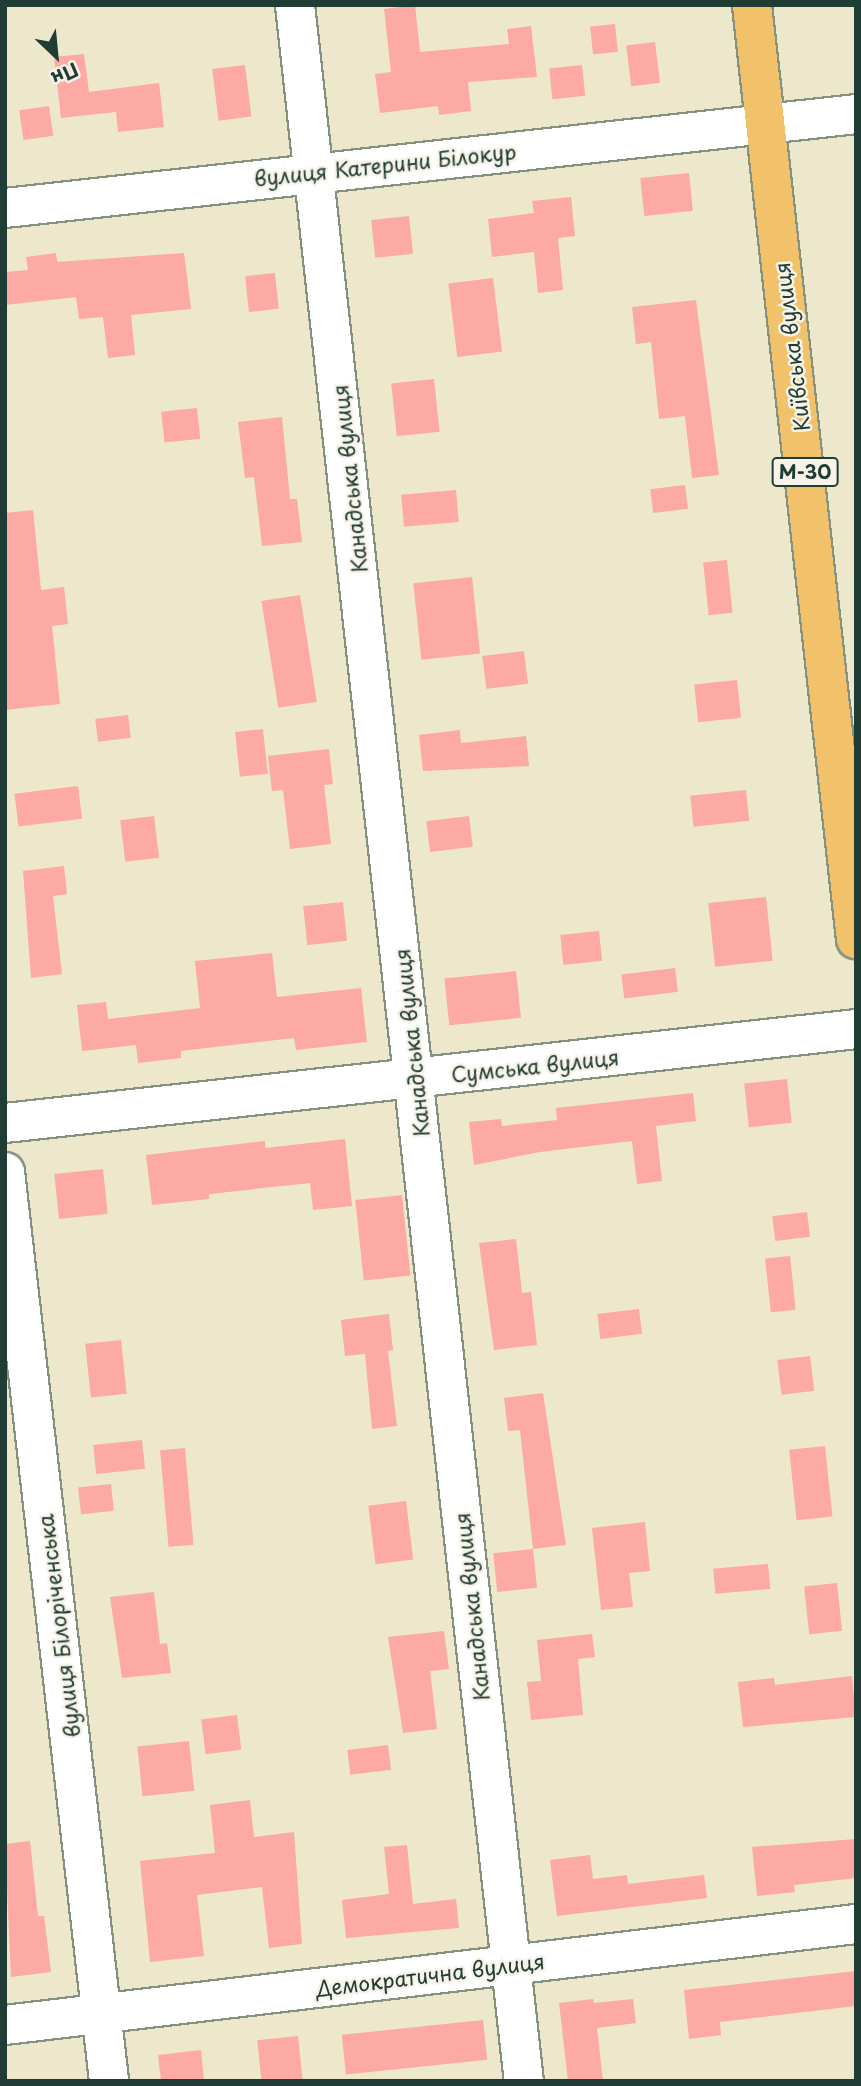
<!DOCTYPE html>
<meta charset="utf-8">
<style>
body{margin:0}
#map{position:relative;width:861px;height:2086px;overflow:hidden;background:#ede7cb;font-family:"Playpen Sans",sans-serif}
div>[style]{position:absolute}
.building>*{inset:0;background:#fda9a4;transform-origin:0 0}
.roads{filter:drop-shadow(2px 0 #869280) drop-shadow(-2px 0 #869280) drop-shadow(0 2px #869280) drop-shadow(0 -2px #869280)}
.minor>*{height:38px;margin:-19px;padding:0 19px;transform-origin:19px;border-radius:19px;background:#fff}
.highway>*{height:38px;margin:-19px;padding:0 19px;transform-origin:19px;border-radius:19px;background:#f2c26a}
span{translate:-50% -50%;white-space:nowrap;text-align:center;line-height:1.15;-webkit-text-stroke:5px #f7f3e8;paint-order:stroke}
.shield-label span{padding:2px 5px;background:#f7f3e8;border:2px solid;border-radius:5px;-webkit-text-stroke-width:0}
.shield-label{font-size:19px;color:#1f3d34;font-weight:700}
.street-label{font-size:21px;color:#1f3d34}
.frame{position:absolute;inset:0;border:7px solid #1f3d34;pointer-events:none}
.north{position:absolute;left:21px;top:21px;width:70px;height:70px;-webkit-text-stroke:5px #f7f3e8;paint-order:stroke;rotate:154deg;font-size:19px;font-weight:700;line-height:28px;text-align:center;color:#1f3d34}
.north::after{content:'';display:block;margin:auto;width:24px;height:32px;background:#1f3d34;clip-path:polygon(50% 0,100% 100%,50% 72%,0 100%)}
</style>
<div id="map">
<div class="building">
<i style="clip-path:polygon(415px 5px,420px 52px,509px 44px,507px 29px,531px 26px,537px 77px,468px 82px,471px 111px,439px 115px,438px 106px,380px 113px,375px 74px,391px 72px,384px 9px)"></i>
<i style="left:615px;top:24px;width:28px;height:25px;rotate:84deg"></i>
<i style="left:655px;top:42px;width:41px;height:29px;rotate:83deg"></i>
<i style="clip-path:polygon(84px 54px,89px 92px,159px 83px,164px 127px,118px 132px,116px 112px,61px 118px,54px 57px)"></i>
<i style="left:245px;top:65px;width:52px;height:33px;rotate:83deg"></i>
<i style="left:582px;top:65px;width:31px;height:33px;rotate:84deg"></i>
<i style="left:49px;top:106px;width:30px;height:30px;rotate:82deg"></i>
<i style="left:689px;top:173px;width:38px;height:49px;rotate:84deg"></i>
<i style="clip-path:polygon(571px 197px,575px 236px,558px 238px,563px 290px,538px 293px,534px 252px,492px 257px,488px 219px,534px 213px,532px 201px)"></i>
<i style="left:409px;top:216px;width:38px;height:38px;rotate:84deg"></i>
<i style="clip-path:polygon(56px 253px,57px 262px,184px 253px,191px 309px,131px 315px,135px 355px,108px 358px,103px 317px,79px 319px,76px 297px,5px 305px,5px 272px,28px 270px,26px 257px)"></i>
<i style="left:275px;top:273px;width:36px;height:30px;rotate:84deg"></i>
<i style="left:493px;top:278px;width:74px;height:45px;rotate:83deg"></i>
<i style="clip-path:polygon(696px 300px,719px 475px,692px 478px,685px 416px,659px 419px,651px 342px,636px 344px,632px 307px)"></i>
<i style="left:434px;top:379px;width:53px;height:43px;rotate:84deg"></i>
<i style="left:197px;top:408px;width:31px;height:36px;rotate:84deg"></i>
<i style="clip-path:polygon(282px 417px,290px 499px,297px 499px,302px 542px,262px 546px,254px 477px,245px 478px,238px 422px)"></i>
<i style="left:685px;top:485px;width:24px;height:35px;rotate:83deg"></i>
<i style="left:456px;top:490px;width:32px;height:55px;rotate:85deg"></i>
<i style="clip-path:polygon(33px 510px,41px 590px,64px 587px,68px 624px,52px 626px,60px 704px,5px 710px,5px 513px)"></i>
<i style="left:727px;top:560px;width:53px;height:24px;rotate:84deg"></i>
<i style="left:472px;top:577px;width:77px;height:59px;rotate:84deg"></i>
<i style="left:300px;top:595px;width:108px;height:39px;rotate:81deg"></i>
<i style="left:524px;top:651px;width:33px;height:42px;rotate:83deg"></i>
<i style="left:737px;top:680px;width:38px;height:43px;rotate:84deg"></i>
<i style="left:128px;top:715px;width:23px;height:33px;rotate:83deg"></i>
<i style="left:263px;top:729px;width:45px;height:28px;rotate:84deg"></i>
<i style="clip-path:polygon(460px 730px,461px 743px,526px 736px,529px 766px,423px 771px,419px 735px)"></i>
<i style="clip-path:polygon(329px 749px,333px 784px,324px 785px,331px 844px,290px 849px,283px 790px,272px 791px,268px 756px)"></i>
<i style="left:78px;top:786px;width:33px;height:64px;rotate:83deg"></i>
<i style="left:746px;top:790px;width:31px;height:56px;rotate:84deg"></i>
<i style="left:154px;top:816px;width:42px;height:34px;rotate:83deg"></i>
<i style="left:469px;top:816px;width:31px;height:43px;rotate:83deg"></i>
<i style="clip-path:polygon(64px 866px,67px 894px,53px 896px,62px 974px,31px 978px,23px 871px)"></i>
<i style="left:766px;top:897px;width:64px;height:58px;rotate:84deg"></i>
<i style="left:343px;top:902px;width:39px;height:40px;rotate:84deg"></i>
<i style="left:599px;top:931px;width:30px;height:39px;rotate:84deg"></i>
<i style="clip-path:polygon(272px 953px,277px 997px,361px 988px,367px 1042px,296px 1050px,294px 1038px,181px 1051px,181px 1058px,138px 1063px,136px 1045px,82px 1051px,77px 1005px,106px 1002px,108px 1019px,200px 1008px,195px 961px)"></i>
<i style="left:675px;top:968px;width:24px;height:54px;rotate:83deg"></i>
<i style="left:516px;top:971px;width:47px;height:72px;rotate:84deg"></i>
<i style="left:787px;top:1079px;width:44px;height:43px;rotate:84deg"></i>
<i style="clip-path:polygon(693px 1093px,696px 1121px,656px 1126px,662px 1181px,637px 1184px,632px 1141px,540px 1152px,474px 1165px,469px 1122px,501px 1119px,502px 1126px,557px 1120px,556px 1108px)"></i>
<i style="clip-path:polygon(345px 1139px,352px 1206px,313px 1210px,310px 1183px,209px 1194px,209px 1199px,152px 1205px,146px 1155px,265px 1141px,265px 1148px)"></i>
<i style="left:103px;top:1169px;width:45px;height:49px;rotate:84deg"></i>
<i style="left:402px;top:1195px;width:81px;height:47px;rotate:84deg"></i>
<i style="left:807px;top:1212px;width:25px;height:35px;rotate:83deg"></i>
<i style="clip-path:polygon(516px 1239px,522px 1293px,531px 1292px,537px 1345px,494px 1350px,479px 1243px)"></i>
<i style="left:790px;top:1256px;width:54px;height:25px;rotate:84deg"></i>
<i style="left:639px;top:1309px;width:25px;height:42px;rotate:83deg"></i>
<i style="clip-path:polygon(389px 1314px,393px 1350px,388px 1351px,397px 1426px,372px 1429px,365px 1354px,345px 1356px,341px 1320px)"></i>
<i style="left:121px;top:1340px;width:54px;height:36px;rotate:84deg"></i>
<i style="left:810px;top:1356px;width:35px;height:33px;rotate:83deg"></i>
<i style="clip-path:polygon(543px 1393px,566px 1545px,533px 1549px,520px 1430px,508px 1431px,504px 1398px)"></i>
<i style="left:142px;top:1440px;width:29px;height:49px;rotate:84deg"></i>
<i style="left:825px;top:1446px;width:71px;height:36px;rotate:84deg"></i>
<i style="left:185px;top:1448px;width:97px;height:25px;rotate:85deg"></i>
<i style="left:111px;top:1484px;width:27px;height:33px;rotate:84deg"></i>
<i style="left:406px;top:1501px;width:59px;height:38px;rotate:83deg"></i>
<i style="clip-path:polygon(645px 1522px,650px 1571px,629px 1573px,633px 1607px,601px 1610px,592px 1528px)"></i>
<i style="left:533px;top:1549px;width:39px;height:40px;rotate:84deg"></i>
<i style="left:768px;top:1564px;width:25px;height:55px;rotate:85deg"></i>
<i style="left:837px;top:1583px;width:48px;height:33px;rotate:84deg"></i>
<i style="clip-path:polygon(154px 1592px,160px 1644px,167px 1643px,171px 1673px,122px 1678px,110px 1597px)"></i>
<i style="clip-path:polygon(444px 1631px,449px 1669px,430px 1671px,437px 1729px,403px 1733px,388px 1637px)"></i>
<i style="clip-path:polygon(592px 1634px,595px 1657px,578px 1659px,583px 1715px,531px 1720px,527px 1682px,541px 1681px,537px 1640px)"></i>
<i style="clip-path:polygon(852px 1676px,856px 1717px,743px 1727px,738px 1682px,774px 1678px,775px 1685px)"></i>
<i style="left:237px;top:1715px;width:35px;height:36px;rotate:83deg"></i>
<i style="left:189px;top:1741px;width:50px;height:52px;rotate:84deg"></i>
<i style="left:388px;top:1745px;width:25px;height:41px;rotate:83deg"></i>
<i style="clip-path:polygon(250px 1800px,254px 1837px,294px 1832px,302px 1944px,269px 1948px,262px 1887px,197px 1895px,204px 1956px,150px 1962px,140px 1861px,215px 1853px,210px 1805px)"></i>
<i style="clip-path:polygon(856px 1839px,856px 1878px,794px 1885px,795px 1892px,757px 1896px,752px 1847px)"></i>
<i style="clip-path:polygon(30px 1841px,38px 1916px,44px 1916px,51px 1972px,11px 1977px,5px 1844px)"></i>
<i style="clip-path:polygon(407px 1845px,413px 1904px,456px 1899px,459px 1928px,346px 1938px,342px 1900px,389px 1894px,384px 1847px)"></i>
<i style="clip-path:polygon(590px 1855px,593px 1879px,627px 1875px,628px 1884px,704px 1875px,707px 1898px,557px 1916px,550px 1860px)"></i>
<i style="clip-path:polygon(856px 1971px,856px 2006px,720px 2022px,721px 2035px,689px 2039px,684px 1990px)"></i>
<i style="clip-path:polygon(593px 1999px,594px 2003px,633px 1999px,636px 2023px,597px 2028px,603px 2081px,568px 2081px,559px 2003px)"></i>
<i style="left:483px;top:2020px;width:40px;height:142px;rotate:84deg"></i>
<i style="left:298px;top:2036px;width:45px;height:41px;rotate:84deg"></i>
<i style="clip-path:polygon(201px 2050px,204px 2081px,161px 2081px,158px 2055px)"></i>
</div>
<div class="roads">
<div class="minor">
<i style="left:295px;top:5px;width:2089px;rotate:83.71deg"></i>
<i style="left:5px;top:208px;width:856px;rotate:-6.3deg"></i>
<i style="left:5px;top:1123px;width:856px;rotate:-6.3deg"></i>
<i style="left:5px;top:1172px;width:915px;rotate:83.47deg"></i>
<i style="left:5px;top:2025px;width:857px;rotate:-6.77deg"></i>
</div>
<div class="highway">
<i style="left:752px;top:5px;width:940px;rotate:83.65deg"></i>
</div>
</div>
<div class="shield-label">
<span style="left:805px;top:472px">М-30</span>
</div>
<div class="street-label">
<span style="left:385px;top:164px;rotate:-6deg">вулиця Катерини Білокур</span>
<span style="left:791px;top:347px;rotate:-97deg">Київська вулиця</span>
<span style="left:349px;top:479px;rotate:-96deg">Канадська вулиця</span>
<span style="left:411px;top:1043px;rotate:-96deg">Канадська вулиця</span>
<span style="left:535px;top:1065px;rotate:-6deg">Сумська вулиця</span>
<span style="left:471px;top:1607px;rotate:-96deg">Канадська вулиця</span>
<span style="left:58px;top:1626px;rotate:-97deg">вулиця Білоріченська</span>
<span style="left:430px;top:1974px;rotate:-7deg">Демократична вулиця</span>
</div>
<div class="frame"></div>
<div class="north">Пн</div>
</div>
